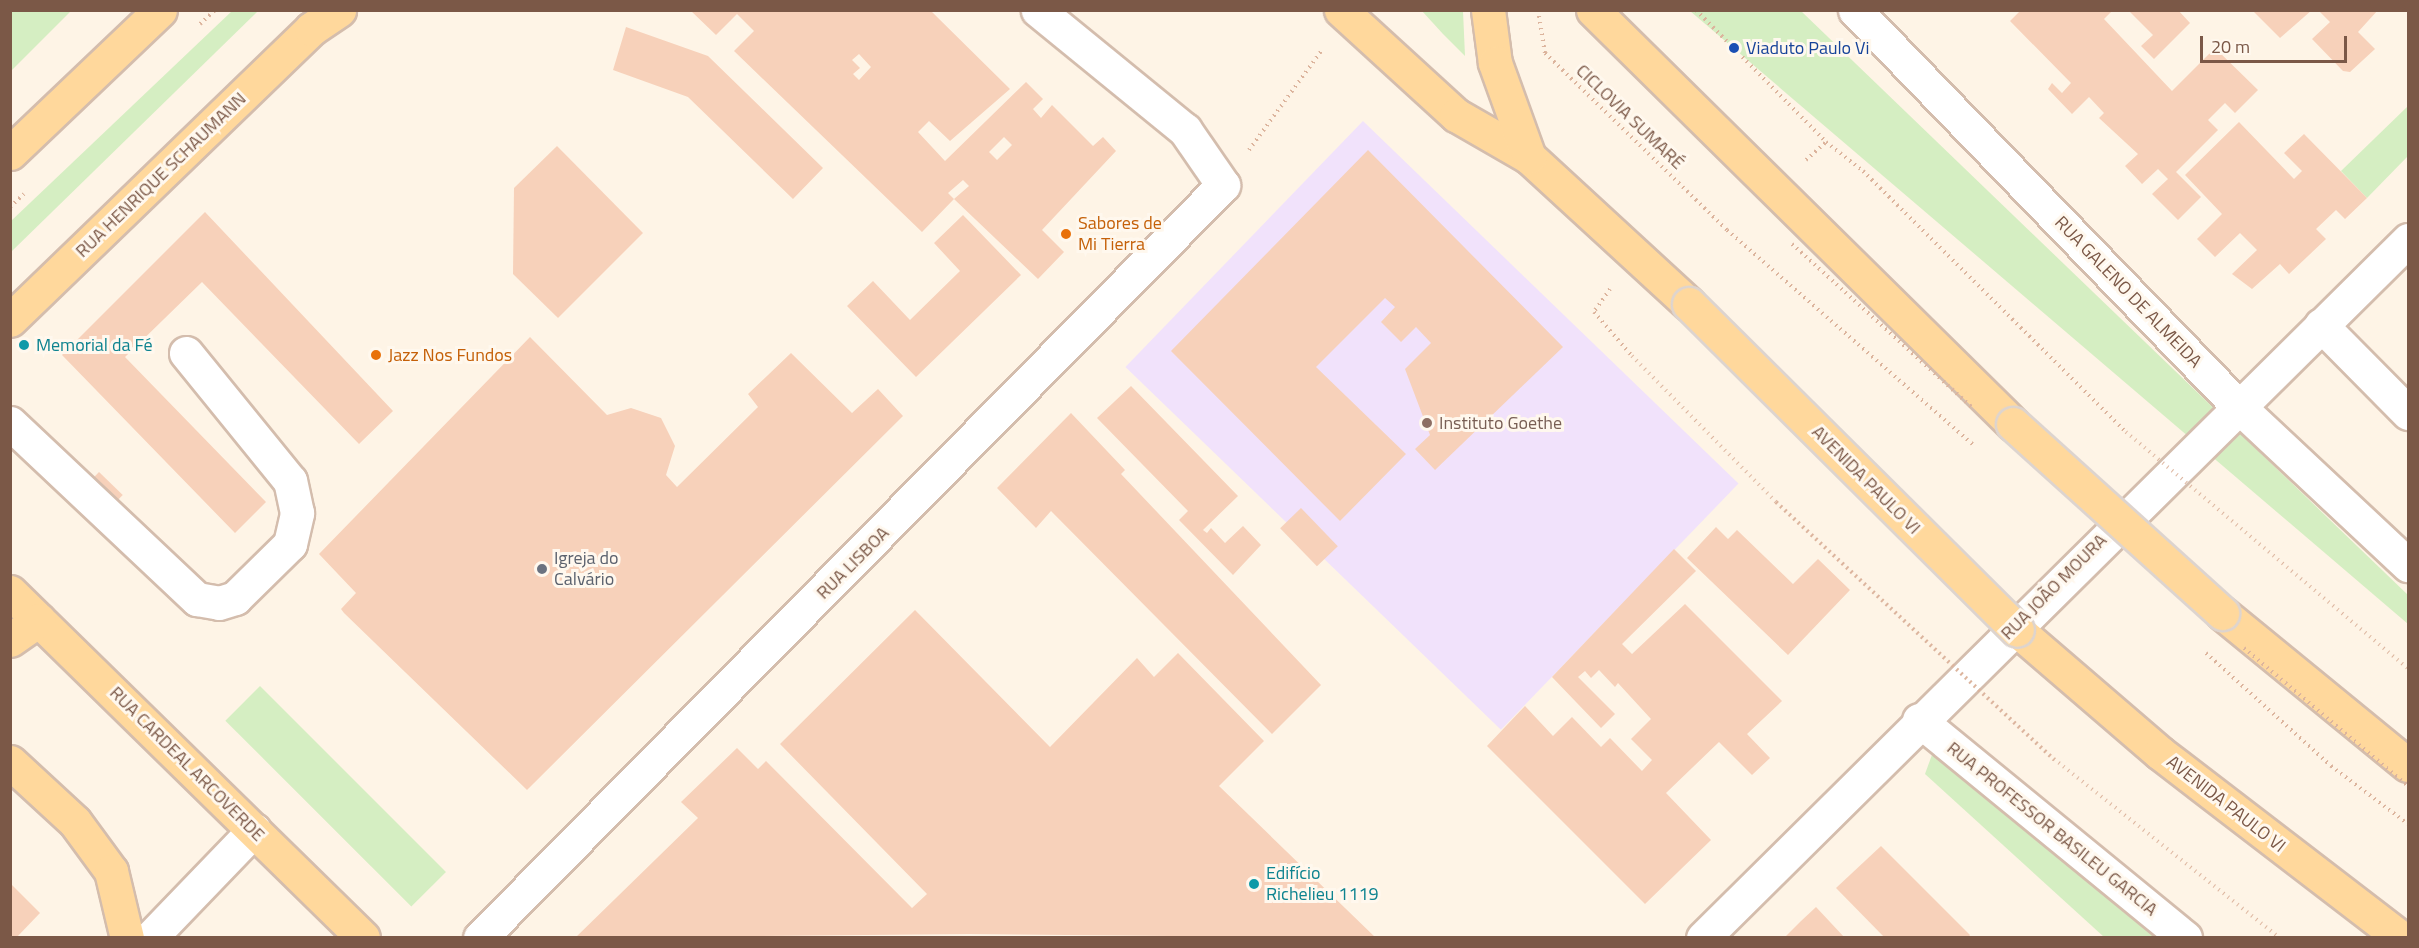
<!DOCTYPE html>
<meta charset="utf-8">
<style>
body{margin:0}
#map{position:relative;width:2419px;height:948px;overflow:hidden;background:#fef4e6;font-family:"Titillium Web",sans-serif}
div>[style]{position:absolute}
.education>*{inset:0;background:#f1e2fb;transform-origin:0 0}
.green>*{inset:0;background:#d5eec2;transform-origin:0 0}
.building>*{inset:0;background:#f7d1ba;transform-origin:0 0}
.path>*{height:4px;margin-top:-2px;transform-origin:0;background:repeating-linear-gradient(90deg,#dcb49d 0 1.5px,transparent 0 6px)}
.roads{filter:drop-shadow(2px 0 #d4bdad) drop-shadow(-2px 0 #d4bdad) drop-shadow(0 2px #d4bdad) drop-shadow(0 -2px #d4bdad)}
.minor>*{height:33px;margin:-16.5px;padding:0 16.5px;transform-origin:16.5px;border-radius:16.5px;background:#fff}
.major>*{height:33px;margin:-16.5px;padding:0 16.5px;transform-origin:16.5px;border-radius:16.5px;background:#ffd89c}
.path-bridge>*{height:4px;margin-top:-2px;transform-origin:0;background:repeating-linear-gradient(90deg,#dcb49d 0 1.5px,transparent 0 6px)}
.bridges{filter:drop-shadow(2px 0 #ddd4cf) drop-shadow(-2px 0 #ddd4cf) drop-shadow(0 2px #ddd4cf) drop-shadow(0 -2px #ddd4cf)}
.major-bridge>*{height:33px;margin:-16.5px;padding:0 16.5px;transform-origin:16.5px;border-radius:16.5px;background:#ffd89c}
.dots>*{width:16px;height:16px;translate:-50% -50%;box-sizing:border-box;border:3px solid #fff8ee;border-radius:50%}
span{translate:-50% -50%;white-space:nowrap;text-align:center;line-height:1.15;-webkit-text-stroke:6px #fff8ee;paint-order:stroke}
.transit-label{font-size:18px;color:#164399}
.left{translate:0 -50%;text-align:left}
.street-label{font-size:18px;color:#7b5847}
.food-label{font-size:18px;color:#c56008}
.culture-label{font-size:18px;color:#0d838f}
.education-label{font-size:18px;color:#785e54}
.worship-label{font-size:18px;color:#5b616d}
.frame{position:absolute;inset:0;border:12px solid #7b5847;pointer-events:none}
.scale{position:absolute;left:2200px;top:36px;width:147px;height:27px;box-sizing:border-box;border:3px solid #7b5847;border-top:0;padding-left:8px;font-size:18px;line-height:21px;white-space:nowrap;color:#7b5847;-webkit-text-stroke:4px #fff8ee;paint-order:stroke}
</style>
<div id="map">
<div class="education">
<i style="left:1363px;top:121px;width:522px;height:342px;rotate:44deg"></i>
</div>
<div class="green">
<i style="clip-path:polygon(11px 10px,71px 11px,11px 71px,10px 11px)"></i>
<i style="clip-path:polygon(232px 11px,258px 11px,11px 252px,11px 221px)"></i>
<i style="clip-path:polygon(1422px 11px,1463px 11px,1465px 56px,1443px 34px)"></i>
<i style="clip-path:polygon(1690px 11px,1801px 11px,2408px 595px,2408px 624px)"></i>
<i style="clip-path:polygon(2408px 106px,2408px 156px,2367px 198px,2341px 171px)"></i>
<i style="left:260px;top:686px;width:263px;height:49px;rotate:45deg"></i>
<i style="clip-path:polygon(1933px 752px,2157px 937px,2104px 937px,1925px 774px)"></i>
</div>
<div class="building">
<i style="clip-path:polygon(evenodd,690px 10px,930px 10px,1010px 89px,950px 141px,929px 121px,918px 132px,945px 161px,1026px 82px,1043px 99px,1033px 109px,1041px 118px,1052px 105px,1093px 146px,1103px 137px,1116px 151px,1042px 230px,1064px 252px,1038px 279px,954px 199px,969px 186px,963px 180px,948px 193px,954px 199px,922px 232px,734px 51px,754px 31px,737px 14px,716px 35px,690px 10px,859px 54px,871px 67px,859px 80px,853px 74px,860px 68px,852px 60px,859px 54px,690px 10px,1004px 137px,1012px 145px,997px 160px,989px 152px,1004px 137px)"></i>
<i style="clip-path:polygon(2021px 10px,2113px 10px,2104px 19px,2172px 91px,2215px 48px,2258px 90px,2235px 113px,2225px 103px,2208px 120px,2218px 130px,2176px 172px,2201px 197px,2178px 220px,2152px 194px,2168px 179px,2158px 169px,2142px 184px,2125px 166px,2138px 154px,2099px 118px,2104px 113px,2089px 97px,2072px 114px,2048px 89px,2052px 83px,2062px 93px,2071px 83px,2010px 21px)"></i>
<i style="clip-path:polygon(2128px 10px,2178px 10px,2190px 23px,2154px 59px,2141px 46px,2153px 35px)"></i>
<i style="clip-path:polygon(2252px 10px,2312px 10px,2280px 38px)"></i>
<i style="clip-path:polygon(2318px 10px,2378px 10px,2358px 32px,2375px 49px,2350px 72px,2343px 71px,2312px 39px,2330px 22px)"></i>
<i style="clip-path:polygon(626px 27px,708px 56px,823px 168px,793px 199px,688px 97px,613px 70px)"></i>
<i style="clip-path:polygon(2239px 122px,2294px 179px,2302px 171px,2284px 153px,2304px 134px,2367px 198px,2345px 219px,2336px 210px,2316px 229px,2326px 239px,2289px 274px,2280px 264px,2252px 289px,2232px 274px,2257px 250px,2240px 233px,2215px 257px,2197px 239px,2222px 214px,2185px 175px)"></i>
<i style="clip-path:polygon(557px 146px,643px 233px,558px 318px,513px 274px,514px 188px)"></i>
<i style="clip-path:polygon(1368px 150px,1563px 347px,1435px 470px,1415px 449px,1430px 435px,1405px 369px,1431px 343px,1416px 327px,1401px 342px,1381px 322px,1395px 307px,1385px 298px,1316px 367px,1406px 454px,1340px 521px,1171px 351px)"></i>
<i style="clip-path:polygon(205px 212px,393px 411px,359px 444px,202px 282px,125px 357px,266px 502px,235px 533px,62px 355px)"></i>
<i style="clip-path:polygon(963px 215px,1021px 275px,916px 377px,847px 306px,873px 281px,910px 320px,960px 271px,934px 243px)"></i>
<i style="clip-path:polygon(530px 337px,607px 415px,631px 408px,661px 418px,675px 446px,666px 475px,677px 487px,758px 407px,748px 394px,791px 353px,852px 413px,878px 389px,903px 416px,527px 790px,344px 613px,341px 609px,356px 593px,319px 554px)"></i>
<i style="clip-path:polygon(1131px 386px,1238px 496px,1203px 530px,1207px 533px,1211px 528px,1225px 543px,1243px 526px,1261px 545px,1233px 575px,1179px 520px,1188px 511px,1097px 418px)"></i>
<i style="clip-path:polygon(1071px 413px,1125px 470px,1121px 474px,1321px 685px,1272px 734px,1051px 511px,1036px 528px,997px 488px)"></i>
<i style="left:99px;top:472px;width:33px;height:18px;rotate:44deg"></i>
<i style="left:1301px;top:508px;width:53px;height:29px;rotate:46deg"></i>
<i style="clip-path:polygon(1716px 527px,1728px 539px,1737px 530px,1793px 584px,1818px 559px,1850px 590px,1788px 655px,1687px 558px)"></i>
<i style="clip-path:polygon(1674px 549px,1696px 571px,1622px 644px,1632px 654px,1685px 604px,1782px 701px,1747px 734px,1770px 758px,1752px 775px,1719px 742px,1666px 793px,1711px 840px,1645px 904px,1487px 746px,1525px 706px,1553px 736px,1572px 717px,1601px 747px,1610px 738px,1642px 771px,1652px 760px,1631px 739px,1651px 719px,1618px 683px,1615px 687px,1599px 670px,1591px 678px,1585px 671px,1578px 677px,1615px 714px,1601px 728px,1552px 677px)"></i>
<i style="clip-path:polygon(915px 610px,1050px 747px,1137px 658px,1154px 677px,1178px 653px,1264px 741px,1219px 786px,1376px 938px,969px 934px,575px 938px,698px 818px,681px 802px,737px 748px,758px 769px,766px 761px,912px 908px,927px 894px,780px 744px)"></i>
<i style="clip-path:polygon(1881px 846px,1970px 935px,1968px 938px,1885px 938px,1836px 888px)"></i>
<i style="clip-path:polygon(10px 883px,40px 913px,16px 938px,10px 938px)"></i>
<i style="clip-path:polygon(1816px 907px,1845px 938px,1784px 938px,1800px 922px)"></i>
</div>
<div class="path">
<i style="left:1538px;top:10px;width:44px;rotate:80.8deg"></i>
<i style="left:1545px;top:53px;width:254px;rotate:44.2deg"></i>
<i style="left:1696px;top:10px;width:185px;rotate:45.4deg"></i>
<i style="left:200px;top:24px;width:21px;rotate:-43deg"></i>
<i style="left:1249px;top:150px;width:124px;rotate:-53.9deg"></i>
<i style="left:1806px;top:160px;width:27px;rotate:-42deg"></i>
<i style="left:1826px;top:142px;width:47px;rotate:38.1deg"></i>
<i style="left:10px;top:207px;width:19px;rotate:-43deg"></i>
<i style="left:1610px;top:289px;width:28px;rotate:125deg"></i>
<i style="left:1594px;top:312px;width:58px;rotate:49.2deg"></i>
</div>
<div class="roads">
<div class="minor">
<i style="left:1855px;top:10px;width:551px;rotate:45.96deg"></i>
<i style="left:2238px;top:406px;width:233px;rotate:43.1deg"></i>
<i style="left:2321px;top:325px;width:124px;rotate:45.3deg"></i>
<i style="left:10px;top:423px;width:257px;rotate:43.3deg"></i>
<i style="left:197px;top:599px;width:22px;rotate:10deg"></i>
<i style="left:219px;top:603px;width:17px;rotate:-17deg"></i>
<i style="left:235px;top:598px;width:77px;rotate:-44.5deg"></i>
<i style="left:290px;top:544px;width:32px;rotate:-77deg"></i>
<i style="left:297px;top:513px;width:33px;rotate:-102deg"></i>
<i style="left:290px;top:481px;width:165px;rotate:-129.1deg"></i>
<i style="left:1919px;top:720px;width:344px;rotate:39.3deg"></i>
<i style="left:150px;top:938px;width:150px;rotate:-46.1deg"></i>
<i style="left:480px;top:938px;width:1058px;rotate:-45.38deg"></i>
<i style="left:1223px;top:185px;width:67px;rotate:-124.6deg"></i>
<i style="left:1185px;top:130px;width:190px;rotate:-140.8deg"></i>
<i style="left:1703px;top:938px;width:992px;rotate:-44.71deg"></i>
</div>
<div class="major">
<i style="left:1341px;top:10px;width:156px;rotate:42.4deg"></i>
<i style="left:1456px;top:115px;width:84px;rotate:29.9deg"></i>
<i style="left:1529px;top:157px;width:217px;rotate:42.6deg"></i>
<i style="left:1488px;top:10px;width:53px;rotate:82.5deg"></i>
<i style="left:1495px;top:63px;width:100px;rotate:70.1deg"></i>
<i style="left:1593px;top:10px;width:590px;rotate:44.59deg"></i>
<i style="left:10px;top:153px;width:207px;rotate:-43.6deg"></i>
<i style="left:10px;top:320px;width:419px;rotate:-44deg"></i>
<i style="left:311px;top:29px;width:34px;rotate:-34deg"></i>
<i style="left:10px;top:592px;width:494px;rotate:44.4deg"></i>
<i style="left:2222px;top:613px;width:240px;rotate:39.3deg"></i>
<i style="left:2017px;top:630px;width:189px;rotate:40.7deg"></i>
<i style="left:2160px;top:753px;width:304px;rotate:37.5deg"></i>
<i style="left:10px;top:640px;width:35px;rotate:-35deg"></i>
<i style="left:10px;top:762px;width:88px;rotate:42.7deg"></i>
<i style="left:75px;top:822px;width:61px;rotate:53.7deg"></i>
<i style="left:111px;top:871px;width:69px;rotate:76.6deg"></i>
</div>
</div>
<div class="path-bridge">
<i style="left:1863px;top:171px;width:371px;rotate:44.8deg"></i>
<i style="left:2126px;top:432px;width:368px;rotate:40deg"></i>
<i style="left:1727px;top:230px;width:329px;rotate:41.1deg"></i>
<i style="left:1792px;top:244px;width:244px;rotate:42.2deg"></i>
<i style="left:1632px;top:356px;width:205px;rotate:45.4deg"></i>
<i style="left:1776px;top:502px;width:379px;rotate:42.8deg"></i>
<i style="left:2054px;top:759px;width:288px;rotate:38.4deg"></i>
<i style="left:2244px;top:648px;width:214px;rotate:40.1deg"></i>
<i style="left:2206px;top:653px;width:169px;rotate:42.1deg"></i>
<i style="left:2331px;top:766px;width:96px;rotate:37deg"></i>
</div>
<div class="bridges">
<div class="major-bridge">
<i style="left:1689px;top:304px;width:462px;rotate:44.8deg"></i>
<i style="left:2013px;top:424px;width:282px;rotate:42.1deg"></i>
</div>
</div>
<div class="dots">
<i style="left:1734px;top:48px;background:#1a4fb4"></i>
<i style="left:1066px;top:234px;background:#e8710a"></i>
<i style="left:24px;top:345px;background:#0f9aa8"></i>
<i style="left:376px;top:355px;background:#e8710a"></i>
<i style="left:1427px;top:423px;background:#8d6e63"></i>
<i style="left:542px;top:569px;background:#6b7280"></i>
<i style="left:1254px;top:884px;background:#0f9aa8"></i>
</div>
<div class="transit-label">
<span class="left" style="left:1746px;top:48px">Viaduto Paulo Vi</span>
</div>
<div class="street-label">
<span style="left:1630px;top:117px;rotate:44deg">CICLOVIA SUMARÉ</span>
<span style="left:161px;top:175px;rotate:-44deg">RUA HENRIQUE SCHAUMANN</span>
<span style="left:2128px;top:292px;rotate:46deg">RUA GALENO DE ALMEIDA</span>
<span style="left:1866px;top:480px;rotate:45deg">AVENIDA PAULO VI</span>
<span style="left:853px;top:563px;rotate:-45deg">RUA LISBOA</span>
<span style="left:2054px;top:587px;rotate:-45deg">RUA JOÃO MOURA</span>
<span style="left:187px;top:764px;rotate:45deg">RUA CARDEAL ARCOVERDE</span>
<span style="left:2226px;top:804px;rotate:38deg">AVENIDA PAULO VI</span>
<span style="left:2052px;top:829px;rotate:39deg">RUA PROFESSOR BASILEU GARCIA</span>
</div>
<div class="food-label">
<span class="left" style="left:1078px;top:234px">Sabores de<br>Mi Tierra</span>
<span class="left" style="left:388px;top:355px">Jazz Nos Fundos</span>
</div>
<div class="culture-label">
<span class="left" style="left:36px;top:345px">Memorial da Fé</span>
<span class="left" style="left:1266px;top:884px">Edifício<br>Richelieu 1119</span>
</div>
<div class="education-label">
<span class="left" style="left:1439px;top:423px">Instituto Goethe</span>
</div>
<div class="worship-label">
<span class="left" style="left:554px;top:569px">Igreja do<br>Calvário</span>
</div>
<div class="frame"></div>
<div class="scale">20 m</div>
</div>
